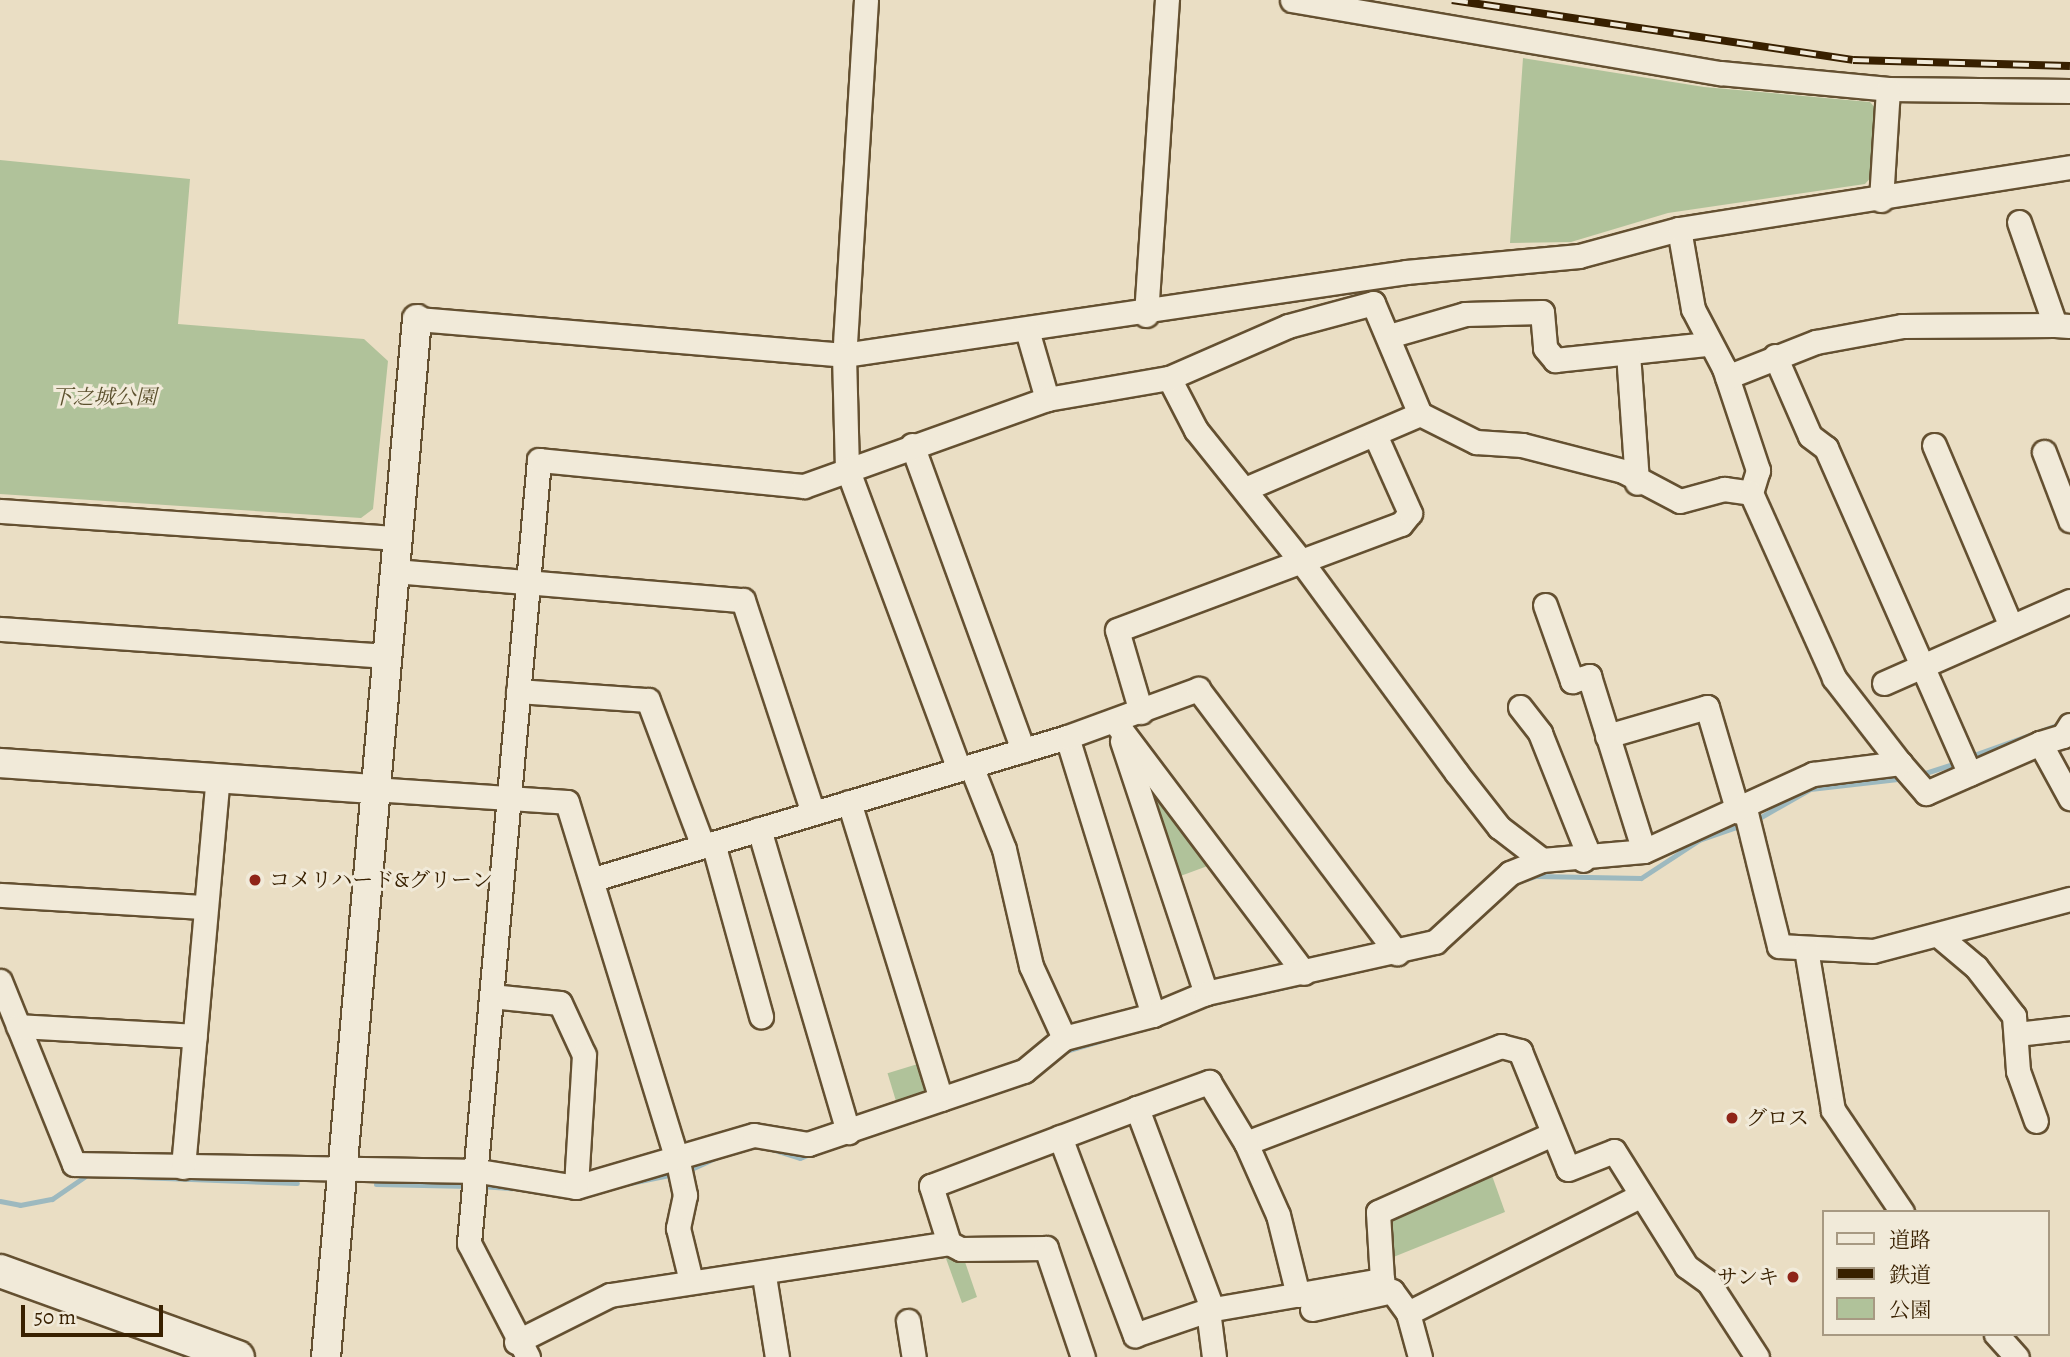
<!DOCTYPE html>
<meta charset="utf-8">
<style>
body{margin:0}
#map{position:relative;width:2070px;height:1357px;overflow:hidden;background:#eadec4;font-family:Alegreya,"Noto Serif JP",serif}
div>[style]{position:absolute}
.green>*{inset:0;background:#b0c29a;transform-origin:0 0}
.stream>*{height:5px;margin:-2.5px;padding:0 2.5px;transform-origin:2.5px;border-radius:2.5px;background:#9db9bf}
.roads{filter:drop-shadow(2px 0 #645031) drop-shadow(-2px 0 #645031) drop-shadow(0 2px #645031) drop-shadow(0 -2px #645031)}
.minor>*{height:23px;margin:-11.5px;padding:0 11.5px;transform-origin:11.5px;border-radius:11.5px;background:#f1ead9}
.tertiary>*{height:28px;margin:-14px;padding:0 14px;transform-origin:14px;border-radius:14px;background:#f1ead9}
.secondary>*{height:32px;margin:-16px;padding:0 16px;transform-origin:16px;border-radius:16px;background:#f1ead9}
.rail>*{height:8px;margin-top:-4px;transform-origin:0;background:repeating-linear-gradient(90deg,#f1ead9 0 16px,#382000 0 32px);box-sizing:border-box;border-block:2px solid #382000}
.dots>*{width:19px;height:19px;translate:-50% -50%;box-sizing:border-box;border:4px solid #f1ead9;border-radius:50%}
span{translate:-50% -50%;white-space:nowrap;text-align:center;line-height:1.15;-webkit-text-stroke:6px #f1ead9;paint-order:stroke}
.park-label{font-size:21px;color:#5c512e;font-style:italic}
.poi-label{font-size:21px;color:#382000}
.left{translate:0 -50%;text-align:left}
.right{translate:-100% -50%;text-align:right}
.legend{position:absolute;left:1822px;top:1210px;width:228px;height:126px;box-sizing:border-box;background:#f1ead9;border:2px solid #a79982;margin:0;padding:9px 12px;list-style:none;font-size:21px;color:#382000}
.legend li{display:flex;align-items:center;gap:14px;height:35px}
.legend b{width:35px;border:2px solid #a79982}
.scale{position:absolute;left:21px;top:1305px;width:142px;height:32px;box-sizing:border-box;border:4px solid #382000;border-top:0;padding-left:9px;font-size:21px;line-height:24px;white-space:nowrap;color:#382000;-webkit-text-stroke:5px #f1ead9;paint-order:stroke}
</style>
<div id="map">
<div class="green">
<i style="clip-path:polygon(1523px 58px,1704px 87px,1870px 102px,1877px 110px,1874px 174px,1865px 184px,1668px 213px,1571px 242px,1510px 243px)"></i>
<i style="clip-path:polygon(0 160px,190px 179px,178px 324px,364px 339px,388px 361px,373px 509px,361px 518px,0 494px)"></i>
<i style="clip-path:polygon(1132px 752px,1213px 864px,1175px 878px)"></i>
<i style="left:921px;top:1063px;width:31px;height:35px;rotate:73deg"></i>
<i style="clip-path:polygon(1490px 1170px,1505px 1212px,1391px 1258px,1385px 1221px)"></i>
<i style="clip-path:polygon(944px 1253px,964px 1259px,977px 1297px,962px 1303px)"></i>
</div>
<div class="stream">
<i style="left:1968px;top:757px;width:98px;rotate:-19.7deg"></i>
<i style="left:1919px;top:775px;width:42px;rotate:-18deg"></i>
<i style="left:1754px;top:821px;width:64px;rotate:-29.7deg"></i>
<i style="left:1810px;top:789px;width:97px;rotate:-6.5deg"></i>
<i style="left:1517px;top:882px;width:20px;rotate:-18deg"></i>
<i style="left:1536px;top:876px;width:105px;rotate:1.1deg"></i>
<i style="left:1641px;top:878px;width:69px;rotate:-33.2deg"></i>
<i style="left:1699px;top:840px;width:49px;rotate:-19.2deg"></i>
<i style="left:1204px;top:1005px;width:107px;rotate:-12.5deg"></i>
<i style="left:1062px;top:1052px;width:53px;rotate:-16.4deg"></i>
<i style="left:772px;top:1149px;width:29px;rotate:18deg"></i>
<i style="left:800px;top:1158px;width:13px;rotate:-23deg"></i>
<i style="left:687px;top:1171px;width:38px;rotate:-25deg"></i>
<i style="left:376px;top:1184px;width:94px;rotate:1.2deg"></i>
<i style="left:625px;top:1184px;width:50px;rotate:-11.5deg"></i>
<i style="left:480px;top:1186px;width:32px;rotate:4deg"></i>
<i style="left:0;top:1201px;width:20px;rotate:11deg"></i>
<i style="left:20px;top:1205px;width:33px;rotate:-11deg"></i>
<i style="left:52px;top:1199px;width:42px;rotate:-34.4deg"></i>
<i style="left:87px;top:1175px;width:210px;rotate:2.2deg"></i>
</div>
<div class="roads">
<div class="minor">
<i style="left:866px;top:0;width:356px;rotate:93.5deg"></i>
<i style="left:844px;top:355px;width:113px;rotate:88.5deg"></i>
<i style="left:847px;top:468px;width:321px;rotate:69.6deg"></i>
<i style="left:1292px;top:0;width:434px;rotate:9.7deg"></i>
<i style="left:1720px;top:73px;width:169px;rotate:5.4deg"></i>
<i style="left:1888px;top:89px;width:182px;rotate:0.6deg"></i>
<i style="left:1881px;top:200px;width:111px;rotate:-86.4deg"></i>
<i style="left:2019px;top:222px;width:109px;rotate:70.7deg"></i>
<i style="left:2055px;top:325px;width:14px;rotate:4deg"></i>
<i style="left:1679px;top:229px;width:81px;rotate:80.1deg"></i>
<i style="left:1693px;top:309px;width:67px;rotate:62.3deg"></i>
<i style="left:1724px;top:368px;width:108px;rotate:71.6deg"></i>
<i style="left:1758px;top:470px;width:24px;rotate:107deg"></i>
<i style="left:1146px;top:315px;width:316px;rotate:-86.2deg"></i>
<i style="left:417px;top:319px;width:429px;rotate:4.8deg"></i>
<i style="left:844px;top:355px;width:568px;rotate:-8.4deg"></i>
<i style="left:1406px;top:272px;width:174px;rotate:-5.3deg"></i>
<i style="left:1579px;top:256px;width:104px;rotate:-15.1deg"></i>
<i style="left:1679px;top:229px;width:396px;rotate:-9deg"></i>
<i style="left:1027px;top:330px;width:72px;rotate:73.8deg"></i>
<i style="left:1389px;top:336px;width:79px;rotate:-16.1deg"></i>
<i style="left:1465px;top:314px;width:77px;rotate:-1.5deg"></i>
<i style="left:1542px;top:312px;width:36px;rotate:85deg"></i>
<i style="left:1545px;top:348px;width:16px;rotate:50deg"></i>
<i style="left:1555px;top:360px;width:154px;rotate:-6deg"></i>
<i style="left:1628px;top:353px;width:130px;rotate:86deg"></i>
<i style="left:1775px;top:356px;width:87px;rotate:66.4deg"></i>
<i style="left:1810px;top:436px;width:20px;rotate:37deg"></i>
<i style="left:1826px;top:448px;width:356px;rotate:66.2deg"></i>
<i style="left:1727px;top:377px;width:96px;rotate:-21.5deg"></i>
<i style="left:1816px;top:342px;width:87px;rotate:-10.5deg"></i>
<i style="left:1902px;top:326px;width:153px;rotate:-0.4deg"></i>
<i style="left:1169px;top:378px;width:59px;rotate:62.6deg"></i>
<i style="left:1196px;top:430px;width:173px;rotate:51.3deg"></i>
<i style="left:1304px;top:565px;width:257px;rotate:53.7deg"></i>
<i style="left:1456px;top:772px;width:70px;rotate:52deg"></i>
<i style="left:1499px;top:827px;width:54px;rotate:37.5deg"></i>
<i style="left:912px;top:445px;width:325px;rotate:70deg"></i>
<i style="left:1934px;top:445px;width:197px;rotate:67deg"></i>
<i style="left:2044px;top:452px;width:73px;rotate:69.1deg"></i>
<i style="left:1245px;top:489px;width:190px;rotate:-23.2deg"></i>
<i style="left:0;top:511px;width:398px;rotate:3.9deg"></i>
<i style="left:394px;top:571px;width:350px;rotate:4.8deg"></i>
<i style="left:743px;top:600px;width:224px;rotate:71.8deg"></i>
<i style="left:1545px;top:605px;width:81px;rotate:70.4deg"></i>
<i style="left:1572px;top:681px;width:18px;rotate:-16deg"></i>
<i style="left:1589px;top:676px;width:183px;rotate:72.6deg"></i>
<i style="left:0;top:629px;width:387px;rotate:4deg"></i>
<i style="left:1884px;top:683px;width:203px;rotate:-23.8deg"></i>
<i style="left:518px;top:691px;width:130px;rotate:4deg"></i>
<i style="left:648px;top:700px;width:156px;rotate:69.4deg"></i>
<i style="left:1520px;top:707px;width:33px;rotate:52deg"></i>
<i style="left:1540px;top:733px;width:122px;rotate:68.3deg"></i>
<i style="left:1585px;top:846px;width:14px;rotate:98deg"></i>
<i style="left:1141px;top:712px;width:85px;rotate:-106.3deg"></i>
<i style="left:1117px;top:630px;width:303px;rotate:-20.5deg"></i>
<i style="left:1401px;top:524px;width:14px;rotate:-51deg"></i>
<i style="left:1410px;top:513px;width:83px;rotate:-114.1deg"></i>
<i style="left:1115px;top:722px;width:314px;rotate:53deg"></i>
<i style="left:1607px;top:736px;width:104px;rotate:-16.2deg"></i>
<i style="left:1707px;top:707px;width:109px;rotate:73.6deg"></i>
<i style="left:1067px;top:737px;width:291px;rotate:72.8deg"></i>
<i style="left:1122px;top:741px;width:266px;rotate:71.6deg"></i>
<i style="left:2040px;top:743px;width:24px;rotate:-17deg"></i>
<i style="left:2063px;top:736px;width:13px;rotate:-58deg"></i>
<i style="left:971px;top:766px;width:89px;rotate:68.3deg"></i>
<i style="left:1004px;top:849px;width:120px;rotate:77deg"></i>
<i style="left:1031px;top:966px;width:79px;rotate:65.4deg"></i>
<i style="left:373px;top:789px;width:194px;rotate:3.8deg"></i>
<i style="left:567px;top:802px;width:377px;rotate:72.9deg"></i>
<i style="left:678px;top:1162px;width:34px;rotate:78deg"></i>
<i style="left:685px;top:1195px;width:34px;rotate:102deg"></i>
<i style="left:678px;top:1228px;width:55px;rotate:76.2deg"></i>
<i style="left:849px;top:802px;width:311px;rotate:72.8deg"></i>
<i style="left:1745px;top:809px;width:141px;rotate:76.1deg"></i>
<i style="left:1779px;top:946px;width:94px;rotate:3deg"></i>
<i style="left:1873px;top:951px;width:204px;rotate:-14.8deg"></i>
<i style="left:759px;top:829px;width:316px;rotate:73.6deg"></i>
<i style="left:713px;top:843px;width:180px;rotate:74.5deg"></i>
<i style="left:594px;top:879px;width:494px;rotate:-16.7deg"></i>
<i style="left:1067px;top:737px;width:140px;rotate:-20.1deg"></i>
<i style="left:1198px;top:689px;width:331px;rotate:53deg"></i>
<i style="left:0;top:895px;width:204px;rotate:3.4deg"></i>
<i style="left:1938px;top:935px;width:50px;rotate:40.1deg"></i>
<i style="left:1976px;top:967px;width:62px;rotate:52.2deg"></i>
<i style="left:2014px;top:1016px;width:55px;rotate:85.8deg"></i>
<i style="left:2018px;top:1071px;width:53px;rotate:70.2deg"></i>
<i style="left:1806px;top:949px;width:163px;rotate:80.5deg"></i>
<i style="left:1833px;top:1110px;width:123px;rotate:55.9deg"></i>
<i style="left:0;top:981px;width:197px;rotate:68deg"></i>
<i style="left:74px;top:1164px;width:405px;rotate:1deg"></i>
<i style="left:479px;top:1171px;width:98px;rotate:9.4deg"></i>
<i style="left:576px;top:1187px;width:185px;rotate:-16.3deg"></i>
<i style="left:754px;top:1135px;width:55px;rotate:9.5deg"></i>
<i style="left:808px;top:1144px;width:228px;rotate:-18.7deg"></i>
<i style="left:1024px;top:1071px;width:52px;rotate:-39.5deg"></i>
<i style="left:1064px;top:1038px;width:92px;rotate:-14.5deg"></i>
<i style="left:1153px;top:1015px;width:57px;rotate:-22.5deg"></i>
<i style="left:1206px;top:993px;width:235px;rotate:-12.6deg"></i>
<i style="left:1435px;top:942px;width:102px;rotate:-42.6deg"></i>
<i style="left:1510px;top:873px;width:35px;rotate:-22deg"></i>
<i style="left:1542px;top:860px;width:102px;rotate:-5deg"></i>
<i style="left:1644px;top:851px;width:186px;rotate:-24.5deg"></i>
<i style="left:1813px;top:774px;width:88px;rotate:-7.2deg"></i>
<i style="left:1900px;top:763px;width:40px;rotate:49deg"></i>
<i style="left:1926px;top:793px;width:124px;rotate:-23.7deg"></i>
<i style="left:2040px;top:743px;width:63px;rotate:61.4deg"></i>
<i style="left:491px;top:996px;width:69px;rotate:5.8deg"></i>
<i style="left:560px;top:1003px;width:57px;rotate:65.2deg"></i>
<i style="left:584px;top:1055px;width:132px;rotate:93.5deg"></i>
<i style="left:18px;top:1026px;width:177px;rotate:3.2deg"></i>
<i style="left:2017px;top:1034px;width:53px;rotate:-6.5deg"></i>
<i style="left:1060px;top:1137px;width:212px;rotate:69.3deg"></i>
<i style="left:1135px;top:1335px;width:77px;rotate:-18.9deg"></i>
<i style="left:183px;top:1167px;width:392px;rotate:-84.9deg"></i>
<i style="left:949px;top:1243px;width:60px;rotate:-107.5deg"></i>
<i style="left:931px;top:1186px;width:220px;rotate:-20.7deg"></i>
<i style="left:764px;top:1276px;width:82px;rotate:80.9deg"></i>
<i style="left:1298px;top:1295px;width:82px;rotate:-104deg"></i>
<i style="left:1278px;top:1215px;width:79px;rotate:-114deg"></i>
<i style="left:1246px;top:1143px;width:273px;rotate:-20.8deg"></i>
<i style="left:1501px;top:1046px;width:20px;rotate:15deg"></i>
<i style="left:1520px;top:1051px;width:127px;rotate:67.9deg"></i>
<i style="left:1568px;top:1169px;width:49px;rotate:-21.4deg"></i>
<i style="left:1614px;top:1151px;width:136px;rotate:57.9deg"></i>
<i style="left:1686px;top:1266px;width:29px;rotate:36deg"></i>
<i style="left:1709px;top:1283px;width:88px;rotate:57deg"></i>
<i style="left:1212px;top:1308px;width:214px;rotate:-110.6deg"></i>
<i style="left:1137px;top:1108px;width:77px;rotate:-19.9deg"></i>
<i style="left:1209px;top:1082px;width:71px;rotate:58.8deg"></i>
<i style="left:1312px;top:1309px;width:82px;rotate:-12.7deg"></i>
<i style="left:1392px;top:1291px;width:27px;rotate:54deg"></i>
<i style="left:908px;top:1321px;width:36px;rotate:81deg"></i>
<i style="left:1996px;top:1334px;width:31px;rotate:48deg"></i>
<i style="left:516px;top:1342px;width:105px;rotate:-26.6deg"></i>
<i style="left:610px;top:1295px;width:343px;rotate:-8.7deg"></i>
<i style="left:949px;top:1243px;width:13px;rotate:27deg"></i>
<i style="left:961px;top:1249px;width:85px;rotate:-0.7deg"></i>
<i style="left:1046px;top:1248px;width:115px;rotate:71.3deg"></i>
<i style="left:528px;top:1357px;width:128px;rotate:-117.4deg"></i>
<i style="left:469px;top:1243px;width:786px;rotate:-84.89deg"></i>
<i style="left:539px;top:460px;width:266px;rotate:5.6deg"></i>
<i style="left:804px;top:486px;width:258px;rotate:-19.7deg"></i>
<i style="left:1047px;top:399px;width:124px;rotate:-9.8deg"></i>
<i style="left:1169px;top:378px;width:130px;rotate:-23.6deg"></i>
<i style="left:1288px;top:326px;width:88px;rotate:-15.1deg"></i>
<i style="left:1373px;top:303px;width:121px;rotate:67.1deg"></i>
<i style="left:1420px;top:414px;width:63px;rotate:26.6deg"></i>
<i style="left:1476px;top:442px;width:46px;rotate:3.7deg"></i>
<i style="left:1522px;top:445px;width:104px;rotate:14.4deg"></i>
<i style="left:1623px;top:471px;width:64px;rotate:27.8deg"></i>
<i style="left:1680px;top:501px;width:46px;rotate:-15.3deg"></i>
<i style="left:1724px;top:489px;width:27px;rotate:8deg"></i>
<i style="left:1751px;top:493px;width:203px;rotate:65.8deg"></i>
<i style="left:1834px;top:678px;width:108px;rotate:52.2deg"></i>
<i style="left:1214px;top:1357px;width:47px;rotate:-97.3deg"></i>
<i style="left:1208px;top:1310px;width:177px;rotate:-9.8deg"></i>
<i style="left:1382px;top:1280px;width:68px;rotate:-93.4deg"></i>
<i style="left:1378px;top:1212px;width:188px;rotate:-24.1deg"></i>
<i style="left:1420px;top:1357px;width:46px;rotate:-105.3deg"></i>
<i style="left:1408px;top:1313px;width:258px;rotate:-26.8deg"></i>
</div>
<div class="tertiary">
<i style="left:0;top:763px;width:374px;rotate:4deg"></i>
<i style="left:326px;top:1357px;width:1042px;rotate:-84.99deg"></i>
</div>
<div class="secondary">
<i style="left:0;top:1271px;width:253px;rotate:19.9deg"></i>
</div>
</div>
<div class="rail">
<i style="left:1452px;top:0;width:405px;rotate:8.5deg"></i>
<i style="left:1853px;top:60px;width:217px;rotate:1.6deg"></i>
</div>
<div class="dots">
<i style="left:255px;top:880px;background:#8f2418"></i>
<i style="left:1732px;top:1118px;background:#8f2418"></i>
<i style="left:1793px;top:1277px;background:#8f2418"></i>
</div>
<div class="park-label">
<span style="left:104px;top:397px">下之城公園</span>
</div>
<div class="poi-label">
<span class="left" style="left:269px;top:880px">コメリハード&amp;グリーン</span>
<span class="left" style="left:1746px;top:1118px">グロス</span>
<span class="right" style="left:1779px;top:1277px">サンキ</span>
</div>
<ul class="legend">
<li><b style="height:9px;background:#f1ead9"></b>道路</li>
<li><b style="height:9px;background:#382000"></b>鉄道</li>
<li><b style="height:19px;background:#b0c29a"></b>公園</li>
</ul>
<div class="scale">50 m</div>
</div>
